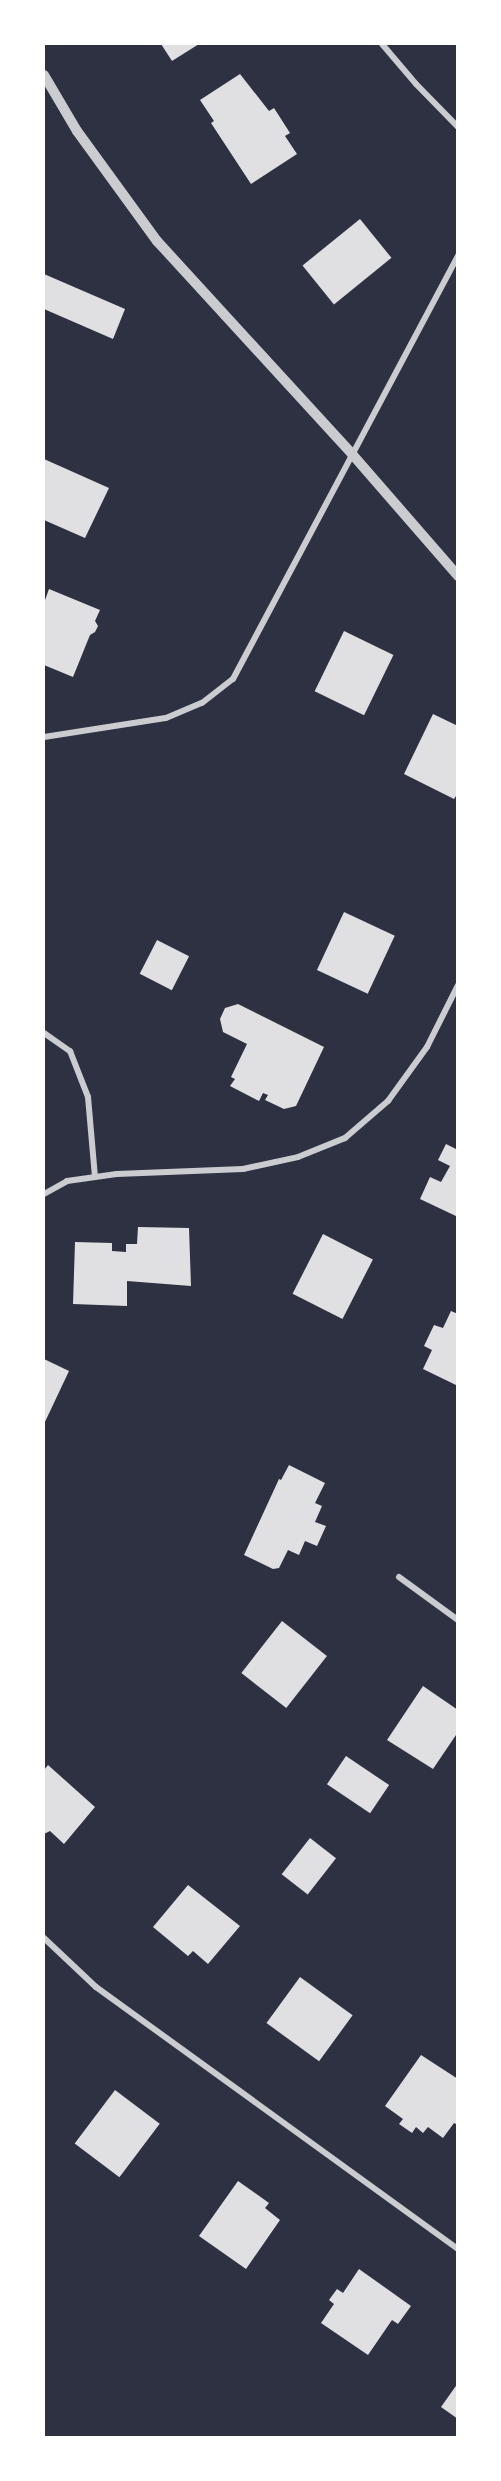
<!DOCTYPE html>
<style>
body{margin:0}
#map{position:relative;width:501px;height:2481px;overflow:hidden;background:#2d3142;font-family:Ubuntu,sans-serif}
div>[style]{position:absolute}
.building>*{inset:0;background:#e0e0e3;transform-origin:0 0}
.minor>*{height:6px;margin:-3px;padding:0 3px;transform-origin:3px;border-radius:3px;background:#caccd0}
.tertiary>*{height:10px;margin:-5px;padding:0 5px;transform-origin:5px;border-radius:5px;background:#caccd0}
span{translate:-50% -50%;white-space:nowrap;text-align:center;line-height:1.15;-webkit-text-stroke:6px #fff;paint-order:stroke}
.frame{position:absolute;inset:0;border:45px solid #fff;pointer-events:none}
</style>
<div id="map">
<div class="building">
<i style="clip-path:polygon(161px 44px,199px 44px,172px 61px)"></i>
<i style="clip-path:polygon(240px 74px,269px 111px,274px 108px,290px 133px,285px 136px,297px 154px,251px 184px,211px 123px,214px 121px,200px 100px)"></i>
<i style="left:360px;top:219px;width:50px;height:74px;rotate:51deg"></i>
<i style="clip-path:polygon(44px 274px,125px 309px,113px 339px,44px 309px)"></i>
<i style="clip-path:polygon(44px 459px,109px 488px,85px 538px,44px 520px)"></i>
<i style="clip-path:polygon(49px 589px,100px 610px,95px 621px,98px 626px,95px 632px,90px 635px,73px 677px,44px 665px,44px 603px)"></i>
<i style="left:344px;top:631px;width:55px;height:67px;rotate:26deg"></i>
<i style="clip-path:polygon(433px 714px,458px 726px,458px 793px,454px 799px,404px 774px)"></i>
<i style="left:344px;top:912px;width:56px;height:64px;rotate:25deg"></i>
<i style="left:157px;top:940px;width:36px;height:38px;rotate:27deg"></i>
<i style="clip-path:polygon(238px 1004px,324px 1047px,296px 1106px,284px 1109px,265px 1100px,268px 1095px,263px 1093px,259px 1101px,230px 1086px,235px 1079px,231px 1077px,247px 1044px,223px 1032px,220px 1019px,225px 1008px)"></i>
<i style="clip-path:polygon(446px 1144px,458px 1150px,458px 1217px,420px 1199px,430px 1177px,441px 1182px,450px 1166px,438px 1160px)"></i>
<i style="clip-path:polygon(138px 1227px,189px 1228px,191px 1286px,127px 1281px,127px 1306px,73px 1304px,75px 1242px,112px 1243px,112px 1251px,126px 1252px,126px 1244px,137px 1244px)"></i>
<i style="left:323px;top:1234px;width:56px;height:67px;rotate:27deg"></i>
<i style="clip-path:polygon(451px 1311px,458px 1314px,458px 1386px,423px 1369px,432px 1350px,424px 1346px,434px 1325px,443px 1328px)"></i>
<i style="clip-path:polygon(44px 1359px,69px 1371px,44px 1424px)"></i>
<i style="clip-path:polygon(289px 1465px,325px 1483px,315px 1503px,322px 1506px,315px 1522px,326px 1526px,317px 1546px,305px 1541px,299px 1555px,288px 1550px,279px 1568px,273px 1569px,244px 1555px,279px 1479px,281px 1480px)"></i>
<i style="left:282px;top:1621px;width:57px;height:66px;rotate:38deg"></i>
<i style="clip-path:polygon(423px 1686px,458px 1710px,458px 1732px,433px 1769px,387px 1740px)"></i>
<i style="left:346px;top:1756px;width:52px;height:34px;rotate:34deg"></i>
<i style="clip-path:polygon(48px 1765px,95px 1807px,64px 1844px,50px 1831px,44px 1834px,44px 1770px)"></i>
<i style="left:310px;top:1838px;width:33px;height:46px;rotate:38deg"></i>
<i style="clip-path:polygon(188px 1885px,240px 1926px,208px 1964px,193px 1951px,188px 1956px,153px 1927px)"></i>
<i style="left:300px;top:1977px;width:65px;height:57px;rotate:36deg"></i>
<i style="clip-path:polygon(421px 2055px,458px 2079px,458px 2125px,454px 2123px,443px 2138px,428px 2127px,423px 2133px,416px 2127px,412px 2133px,399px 2124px,403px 2119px,385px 2106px)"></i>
<i style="left:115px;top:2090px;width:56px;height:67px;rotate:37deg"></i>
<i style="clip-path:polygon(238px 2181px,269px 2203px,265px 2208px,280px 2220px,246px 2269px,199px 2236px)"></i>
<i style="clip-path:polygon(359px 2269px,411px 2306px,398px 2324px,392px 2320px,368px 2355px,321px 2323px,334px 2304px,329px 2300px,337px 2289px,343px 2293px)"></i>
<i style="clip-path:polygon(458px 2383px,458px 2419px,441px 2407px)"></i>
</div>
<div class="minor">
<i style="left:382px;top:44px;width:52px;rotate:49.6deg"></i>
<i style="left:416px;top:84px;width:60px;rotate:45.7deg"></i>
<i style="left:44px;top:737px;width:123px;rotate:-8.9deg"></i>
<i style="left:166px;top:718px;width:39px;rotate:-23deg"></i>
<i style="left:202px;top:703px;width:39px;rotate:-38deg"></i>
<i style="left:233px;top:679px;width:480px;rotate:-62deg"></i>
<i style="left:44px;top:1033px;width:32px;rotate:35deg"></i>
<i style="left:70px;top:1051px;width:49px;rotate:68.6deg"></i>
<i style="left:88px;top:1097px;width:80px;rotate:85deg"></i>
<i style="left:44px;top:1194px;width:26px;rotate:-29deg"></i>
<i style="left:67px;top:1181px;width:50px;rotate:-8deg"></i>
<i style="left:117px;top:1174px;width:126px;rotate:-2.3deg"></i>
<i style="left:243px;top:1169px;width:56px;rotate:-12.3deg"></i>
<i style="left:298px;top:1157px;width:51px;rotate:-22deg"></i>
<i style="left:345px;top:1138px;width:57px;rotate:-40.7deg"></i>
<i style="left:388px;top:1101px;width:67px;rotate:-54.2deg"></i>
<i style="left:427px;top:1047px;width:69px;rotate:-63.4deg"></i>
<i style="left:399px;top:1577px;width:73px;rotate:36.1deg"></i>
<i style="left:44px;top:1938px;width:71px;rotate:43.3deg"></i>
<i style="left:96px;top:1987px;width:447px;rotate:35.9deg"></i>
</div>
<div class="tertiary">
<i style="left:44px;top:75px;width:65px;rotate:59.5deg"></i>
<i style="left:77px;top:131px;width:136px;rotate:54deg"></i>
<i style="left:157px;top:241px;width:289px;rotate:47.5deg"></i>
<i style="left:352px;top:454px;width:162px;rotate:49deg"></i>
</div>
<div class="frame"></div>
</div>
